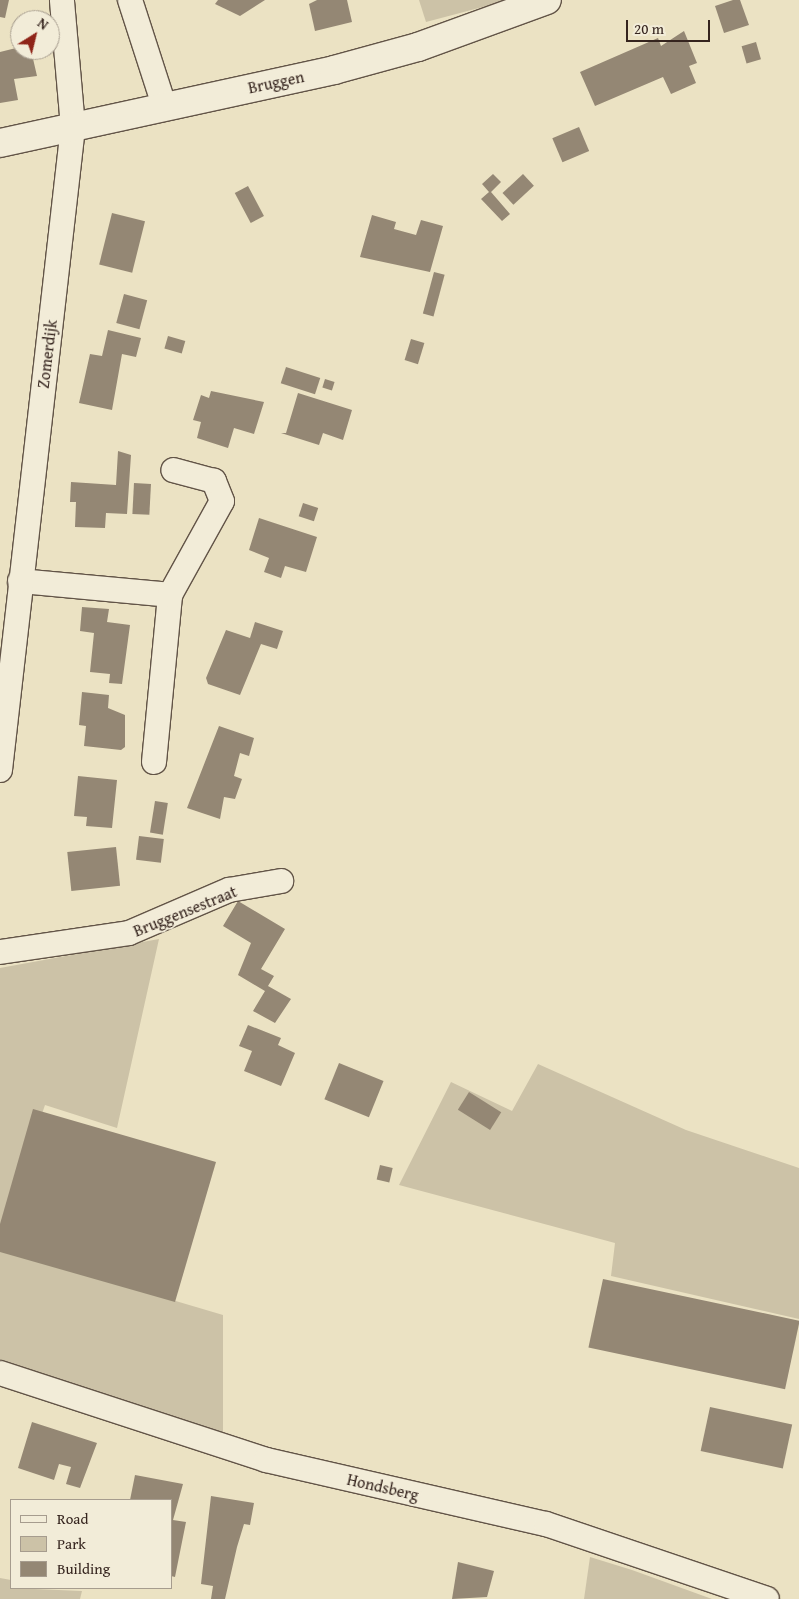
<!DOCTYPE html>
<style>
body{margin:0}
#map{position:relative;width:799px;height:1599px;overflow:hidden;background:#ebe2c3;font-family:"Gentium Book Plus",serif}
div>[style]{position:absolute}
.green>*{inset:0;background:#ccc2a7}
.building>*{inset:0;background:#948774;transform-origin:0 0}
.roads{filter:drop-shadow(1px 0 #625447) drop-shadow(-1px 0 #625447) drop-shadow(0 1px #625447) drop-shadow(0 -1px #625447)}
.minor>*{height:24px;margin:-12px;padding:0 12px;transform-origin:12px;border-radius:12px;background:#f2ecd8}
.tertiary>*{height:28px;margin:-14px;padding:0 14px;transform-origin:14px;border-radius:14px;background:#f2ecd8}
span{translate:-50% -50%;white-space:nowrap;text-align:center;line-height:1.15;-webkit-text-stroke:4px #f2ecd8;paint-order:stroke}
.street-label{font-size:16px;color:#35241e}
.legend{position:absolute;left:10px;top:1499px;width:162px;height:90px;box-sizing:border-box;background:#f2ecd8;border:1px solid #a69c8e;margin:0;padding:6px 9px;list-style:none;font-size:15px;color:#35241e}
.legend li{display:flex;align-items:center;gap:10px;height:25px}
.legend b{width:25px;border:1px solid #a69c8e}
.north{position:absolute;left:10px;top:10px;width:50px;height:50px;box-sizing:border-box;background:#f2ecd8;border:1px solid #a69c8e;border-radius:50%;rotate:36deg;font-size:14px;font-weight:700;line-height:20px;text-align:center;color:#35241e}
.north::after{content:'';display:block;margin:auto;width:18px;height:22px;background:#8f2418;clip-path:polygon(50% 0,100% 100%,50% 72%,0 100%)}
.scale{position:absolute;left:626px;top:20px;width:84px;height:22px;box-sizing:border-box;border:2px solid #35241e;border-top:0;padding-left:6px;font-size:15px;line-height:18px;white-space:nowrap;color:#35241e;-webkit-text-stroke:4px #f2ecd8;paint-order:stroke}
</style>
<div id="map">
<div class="green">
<i style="clip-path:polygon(419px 0,509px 0,426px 22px)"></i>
<i style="clip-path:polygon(159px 939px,117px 1128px,45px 1105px,0 1236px,0 968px)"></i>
<i style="clip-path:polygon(538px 1064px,686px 1130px,799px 1168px,799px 1319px,611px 1276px,615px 1243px,399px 1185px,451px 1082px,512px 1111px)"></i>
<i style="clip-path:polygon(0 1249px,223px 1315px,223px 1434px,0 1359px)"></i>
<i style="clip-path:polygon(590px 1557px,632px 1570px,712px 1599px,584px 1599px)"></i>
<i style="clip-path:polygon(0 1578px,11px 1580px,11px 1588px,82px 1591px,80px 1599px,0 1599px)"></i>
</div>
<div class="building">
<i style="clip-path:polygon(0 0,9px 0,5px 18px,0 17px)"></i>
<i style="clip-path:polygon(218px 0,265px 0,240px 16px,215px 4px)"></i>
<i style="clip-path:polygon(317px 0,347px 0,352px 22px,315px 31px,309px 4px)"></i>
<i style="clip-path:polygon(733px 0,740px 0,749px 25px,724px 33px,715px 6px)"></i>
<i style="clip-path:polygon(684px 31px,697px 63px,689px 66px,696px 83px,671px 94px,663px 77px,595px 106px,580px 72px,658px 38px,661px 46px)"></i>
<i style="left:756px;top:42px;width:18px;height:15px;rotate:74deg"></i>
<i style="clip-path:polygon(20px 47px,31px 50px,37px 76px,14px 79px,18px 100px,0 103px,0 52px)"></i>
<i style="left:579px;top:127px;width:26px;height:29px;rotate:67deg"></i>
<i style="clip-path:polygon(493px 174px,501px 182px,491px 192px,510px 214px,502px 221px,481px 199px,489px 192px,482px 184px)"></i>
<i style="left:523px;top:174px;width:16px;height:28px;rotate:47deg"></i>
<i style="left:248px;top:186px;width:34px;height:15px;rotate:62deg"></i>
<i style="left:112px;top:213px;width:34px;height:53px;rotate:14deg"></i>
<i style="clip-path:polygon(372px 215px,396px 222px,394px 229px,416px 235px,421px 220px,443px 226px,430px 272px,360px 257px)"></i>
<i style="left:434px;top:272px;width:11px;height:43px;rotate:15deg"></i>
<i style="left:124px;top:294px;width:24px;height:30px;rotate:15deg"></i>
<i style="clip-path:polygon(108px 330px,141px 338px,136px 357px,122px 354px,112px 410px,79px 403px,90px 354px,102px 356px)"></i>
<i style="left:168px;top:336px;width:18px;height:13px;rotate:16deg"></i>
<i style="left:411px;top:339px;width:14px;height:22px;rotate:17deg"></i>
<i style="left:286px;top:367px;width:36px;height:17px;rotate:18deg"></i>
<i style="left:325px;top:379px;width:10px;height:9px;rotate:17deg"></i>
<i style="clip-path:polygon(211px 391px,264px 402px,254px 434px,234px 428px,228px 448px,197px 438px,201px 422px,193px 420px,201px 395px,209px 398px)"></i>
<i style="clip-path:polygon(298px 393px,352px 410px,343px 440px,323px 433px,319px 445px,281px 433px,286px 433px)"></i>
<i style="clip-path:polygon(118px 451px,131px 455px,127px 514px,106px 513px,105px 528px,75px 527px,76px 502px,70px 502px,71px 482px,116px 485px)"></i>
<i style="left:134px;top:483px;width:17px;height:31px;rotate:3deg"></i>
<i style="left:303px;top:503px;width:16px;height:14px;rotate:18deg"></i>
<i style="clip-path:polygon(259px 518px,317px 537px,306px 572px,285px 566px,281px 578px,264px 572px,269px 558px,249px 550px)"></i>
<i style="clip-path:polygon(82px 607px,109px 609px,107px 622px,130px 625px,122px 684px,109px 683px,110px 674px,90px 672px,94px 633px,80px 631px)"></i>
<i style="clip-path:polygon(255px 622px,283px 631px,277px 649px,261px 644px,240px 695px,208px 684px,206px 678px,226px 630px,250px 638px)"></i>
<i style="clip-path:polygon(82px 692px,109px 695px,108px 708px,125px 715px,125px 747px,121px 750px,84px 746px,86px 726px,79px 725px)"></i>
<i style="clip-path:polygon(219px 726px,254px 738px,249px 756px,240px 753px,234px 776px,242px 779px,235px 799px,224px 797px,220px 819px,187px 808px)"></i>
<i style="clip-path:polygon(78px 776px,117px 780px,112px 828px,86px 826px,87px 817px,74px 816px)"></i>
<i style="left:155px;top:801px;width:13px;height:32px;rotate:9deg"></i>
<i style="left:139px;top:836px;width:25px;height:24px;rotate:7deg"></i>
<i style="left:116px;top:847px;width:39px;height:49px;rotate:84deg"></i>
<i style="clip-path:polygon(238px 901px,285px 929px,261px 969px,274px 976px,268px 986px,291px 999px,275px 1023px,253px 1011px,265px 991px,238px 975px,251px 943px,223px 926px)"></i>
<i style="clip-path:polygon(248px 1025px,281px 1038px,278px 1045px,295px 1053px,281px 1086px,244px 1071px,252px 1051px,239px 1046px)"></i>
<i style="left:339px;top:1063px;width:48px;height:39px;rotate:22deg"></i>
<i style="left:469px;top:1092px;width:38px;height:21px;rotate:32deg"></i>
<i style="clip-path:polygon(33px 1109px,216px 1162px,175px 1302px,0 1252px,0 1224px)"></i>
<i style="left:380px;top:1165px;width:13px;height:15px;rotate:13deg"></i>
<i style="left:603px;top:1279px;width:201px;height:70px;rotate:12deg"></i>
<i style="left:710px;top:1407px;width:84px;height:45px;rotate:12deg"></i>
<i style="clip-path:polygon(32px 1422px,97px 1443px,80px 1488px,66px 1484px,71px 1467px,59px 1464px,54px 1480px,18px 1468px)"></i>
<i style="clip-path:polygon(135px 1475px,183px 1484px,173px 1520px,186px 1522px,175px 1577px,171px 1576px,171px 1500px,130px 1500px)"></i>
<i style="clip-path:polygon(211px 1496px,254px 1503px,250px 1525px,244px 1524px,237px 1547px,225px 1599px,211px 1599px,213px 1586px,201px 1584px)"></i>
<i style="clip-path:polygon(458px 1562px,494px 1571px,487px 1597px,452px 1599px)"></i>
</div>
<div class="roads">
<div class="minor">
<i style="left:130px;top:0;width:110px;rotate:72.1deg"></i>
<i style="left:20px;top:581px;width:151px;rotate:5.3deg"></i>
<i style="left:154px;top:762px;width:168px;rotate:-84.5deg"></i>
<i style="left:170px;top:595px;width:107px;rotate:-61deg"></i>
<i style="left:222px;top:501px;width:22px;rotate:-112deg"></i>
<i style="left:214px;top:481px;width:42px;rotate:-165deg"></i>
<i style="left:0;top:770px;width:647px;rotate:-83.52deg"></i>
<i style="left:73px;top:127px;width:127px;rotate:-95deg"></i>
<i style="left:0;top:952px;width:130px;rotate:-8.4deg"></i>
<i style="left:129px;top:933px;width:109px;rotate:-23.3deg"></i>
<i style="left:229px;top:890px;width:53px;rotate:-9.8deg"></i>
<i style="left:0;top:1373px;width:280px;rotate:18.1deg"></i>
<i style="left:266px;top:1460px;width:287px;rotate:12.9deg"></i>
<i style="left:546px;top:1524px;width:233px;rotate:18.7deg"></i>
</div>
<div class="tertiary">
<i style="left:0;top:143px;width:342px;rotate:-12.3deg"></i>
<i style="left:334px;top:70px;width:87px;rotate:-15.3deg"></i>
<i style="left:418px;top:47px;width:137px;rotate:-20deg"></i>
</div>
</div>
<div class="street-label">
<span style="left:276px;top:82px;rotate:-12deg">Bruggen</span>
<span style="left:47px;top:354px;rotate:-83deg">Zomerdijk</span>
<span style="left:185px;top:911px;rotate:-22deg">Bruggensestraat</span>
<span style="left:383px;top:1487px;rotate:13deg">Hondsberg</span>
</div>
<ul class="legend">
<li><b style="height:6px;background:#f2ecd8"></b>Road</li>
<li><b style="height:14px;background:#ccc2a7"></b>Park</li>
<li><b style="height:14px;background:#948774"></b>Building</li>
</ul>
<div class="north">N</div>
<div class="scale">20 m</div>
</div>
